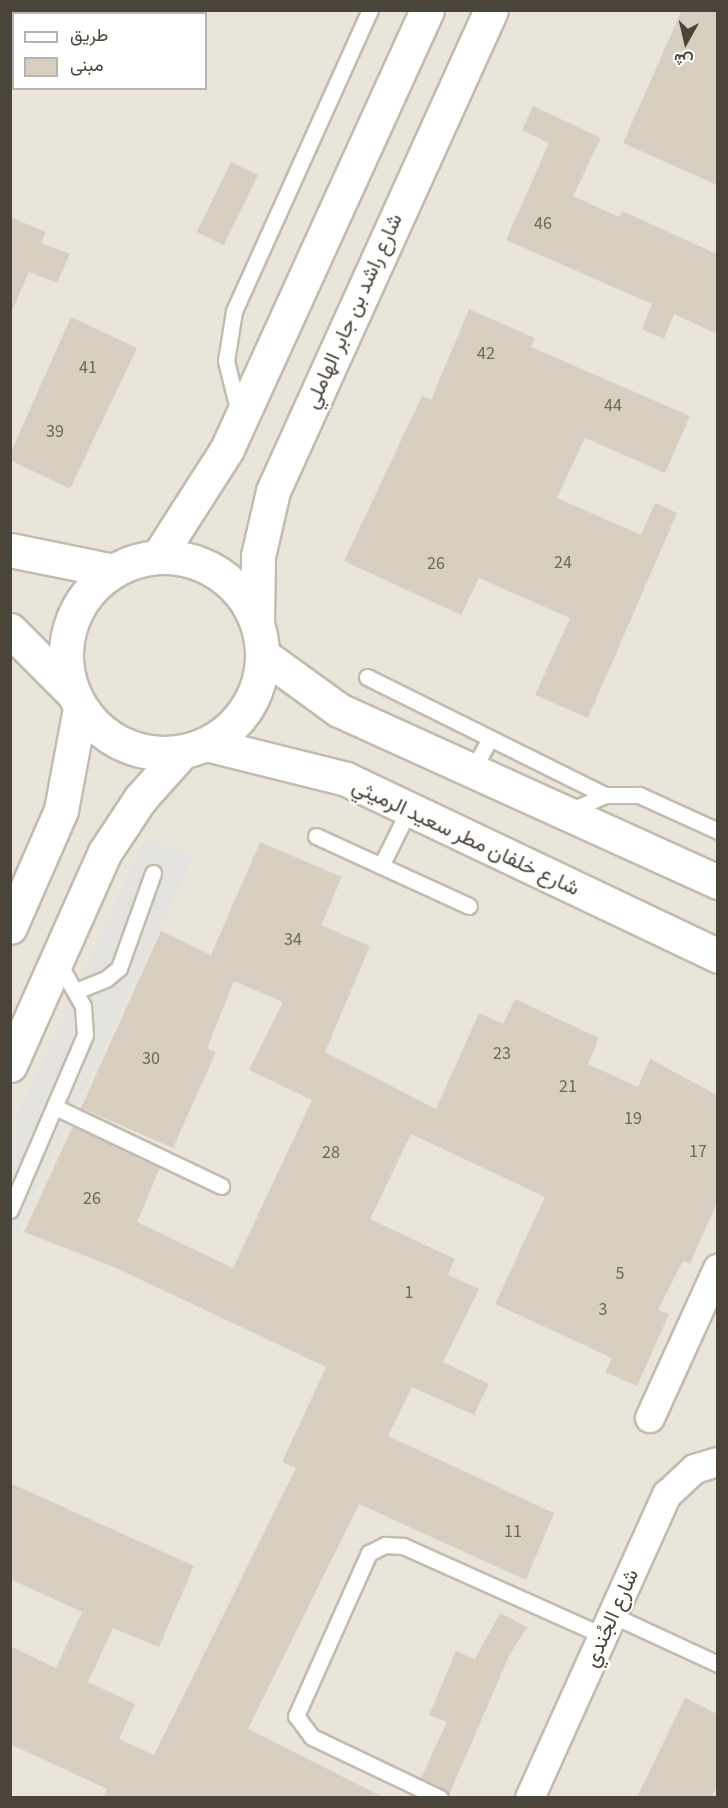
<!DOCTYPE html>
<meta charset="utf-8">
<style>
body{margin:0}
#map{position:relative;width:728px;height:1808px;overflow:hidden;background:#f6f3ec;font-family:"Source Sans 3",Vazirmatn,sans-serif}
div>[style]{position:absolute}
.residential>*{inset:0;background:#eae5da}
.parking>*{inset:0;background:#e5e3e0}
.building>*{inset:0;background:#d8cfc1;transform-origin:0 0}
.roads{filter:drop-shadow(2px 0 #c2bbae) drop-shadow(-2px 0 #c2bbae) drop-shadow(0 2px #c2bbae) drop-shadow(0 -2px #c2bbae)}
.service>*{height:15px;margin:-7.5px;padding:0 7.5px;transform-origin:7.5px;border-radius:7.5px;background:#fff}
.minor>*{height:28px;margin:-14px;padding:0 14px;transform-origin:14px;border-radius:14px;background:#fff}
.tertiary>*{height:33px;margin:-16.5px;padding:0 16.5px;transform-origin:16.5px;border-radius:16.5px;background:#fff}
.tertiary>.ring{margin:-16.5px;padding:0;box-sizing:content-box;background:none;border:33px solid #fff;border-radius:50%}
span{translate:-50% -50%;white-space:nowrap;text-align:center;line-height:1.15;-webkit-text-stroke:4.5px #fff;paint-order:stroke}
.number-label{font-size:18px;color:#6e675b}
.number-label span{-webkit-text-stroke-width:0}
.street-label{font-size:21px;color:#4b4439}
.frame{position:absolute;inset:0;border:12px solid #4b4439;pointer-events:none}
.legend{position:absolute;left:12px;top:12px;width:195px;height:78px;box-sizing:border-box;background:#fff;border:2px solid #b7b4b0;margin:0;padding:8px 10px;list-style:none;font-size:18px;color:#4b4439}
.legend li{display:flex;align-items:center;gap:12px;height:30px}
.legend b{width:30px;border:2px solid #b7b4b0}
.north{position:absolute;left:656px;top:12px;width:60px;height:60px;-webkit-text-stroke:4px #fff;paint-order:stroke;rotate:188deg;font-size:16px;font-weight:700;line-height:24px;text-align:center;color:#4b4439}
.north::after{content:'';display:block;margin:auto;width:21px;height:27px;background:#4b4439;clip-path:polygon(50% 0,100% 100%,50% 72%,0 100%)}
</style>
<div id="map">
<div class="residential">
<i style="clip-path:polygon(evenodd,11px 11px,717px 11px,717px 1797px,11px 1797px,11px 11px,14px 14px,206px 14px,206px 88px,14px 88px,14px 14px)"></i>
</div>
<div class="parking">
<i style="clip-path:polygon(146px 836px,193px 857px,11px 1245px,11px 1130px)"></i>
</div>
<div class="building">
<i style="clip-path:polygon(682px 10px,717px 10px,717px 185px,623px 143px)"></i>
<i style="clip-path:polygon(533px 106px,601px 138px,573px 196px,619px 217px,622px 211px,717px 254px,717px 334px,674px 314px,664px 339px,642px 329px,652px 304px,506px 240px,549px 143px,522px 130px)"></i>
<i style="left:231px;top:162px;width:30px;height:78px;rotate:26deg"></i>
<i style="clip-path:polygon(10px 217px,46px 232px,41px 243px,70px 254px,57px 283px,29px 272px,10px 315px)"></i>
<i style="clip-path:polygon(469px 309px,535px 338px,531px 347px,690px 416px,665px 473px,585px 438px,557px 498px,641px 535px,655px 503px,677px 513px,588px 718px,535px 695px,570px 618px,479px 578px,461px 615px,344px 561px,422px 396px,431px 400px)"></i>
<i style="clip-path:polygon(71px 317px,137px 348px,70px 489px,10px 460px,10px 454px)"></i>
<i style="clip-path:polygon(260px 842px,342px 877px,321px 925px,370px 946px,325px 1052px,436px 1109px,479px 1013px,503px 1024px,515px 999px,599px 1038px,588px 1064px,638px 1087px,650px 1059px,717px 1095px,717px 1202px,690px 1264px,683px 1261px,658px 1310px,669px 1314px,637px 1386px,605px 1372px,612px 1358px,495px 1304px,545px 1197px,411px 1134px,370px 1219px,455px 1259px,448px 1275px,479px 1289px,443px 1362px,489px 1384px,474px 1415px,412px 1387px,388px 1436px,554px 1513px,526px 1580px,359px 1504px,248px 1729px,383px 1797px,103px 1797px,107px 1789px,10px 1744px,10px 1646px,56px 1668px,82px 1612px,10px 1579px,10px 1483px,194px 1566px,159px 1647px,113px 1628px,88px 1682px,135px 1704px,119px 1739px,154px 1755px,296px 1468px,282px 1462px,326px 1367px,116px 1268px,24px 1232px,73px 1126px,160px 1168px,137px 1222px,233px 1268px,312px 1100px,249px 1070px,283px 1002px,234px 981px,207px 1048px,216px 1052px,173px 1148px,81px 1108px,161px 931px,211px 955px)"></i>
<i style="clip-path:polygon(500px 1613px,527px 1627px,509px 1656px,449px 1795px,421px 1778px,447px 1722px,429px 1715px,456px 1651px,475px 1659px)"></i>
<i style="clip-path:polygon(685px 1698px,717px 1714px,717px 1786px,712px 1797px,637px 1797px)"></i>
</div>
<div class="roads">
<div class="service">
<i style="left:239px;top:413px;width:54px;rotate:-104deg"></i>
<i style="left:226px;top:361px;width:51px;rotate:-80.9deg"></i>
<i style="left:234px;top:311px;width:330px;rotate:-65.7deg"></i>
<i style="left:367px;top:677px;width:266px;rotate:26.4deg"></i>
<i style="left:473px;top:770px;width:36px;rotate:-62deg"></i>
<i style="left:568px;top:812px;width:41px;rotate:-24.7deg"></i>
<i style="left:605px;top:795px;width:34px"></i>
<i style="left:639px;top:795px;width:87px;rotate:24.5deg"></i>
<i style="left:316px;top:836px;width:168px;rotate:24.6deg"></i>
<i style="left:381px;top:866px;width:64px;rotate:-63.8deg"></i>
<i style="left:76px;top:991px;width:32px;rotate:-22deg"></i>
<i style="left:106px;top:979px;width:17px;rotate:-40deg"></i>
<i style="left:119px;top:968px;width:101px;rotate:-70.3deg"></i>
<i style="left:55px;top:1107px;width:184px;rotate:25.4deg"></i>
<i style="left:10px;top:1210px;width:190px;rotate:-66.8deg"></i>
<i style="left:85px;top:1035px;width:29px;rotate:-94deg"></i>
<i style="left:83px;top:1006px;width:51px;rotate:-119.6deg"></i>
<i style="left:612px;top:1615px;width:117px;rotate:24.8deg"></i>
<i style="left:440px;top:1798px;width:142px;rotate:-154.5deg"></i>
<i style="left:312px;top:1737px;width:26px;rotate:-127deg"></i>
<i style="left:296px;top:1716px;width:179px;rotate:-65.9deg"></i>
<i style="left:369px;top:1553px;width:18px;rotate:-27deg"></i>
<i style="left:385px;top:1545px;width:18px;rotate:3deg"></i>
<i style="left:403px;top:1546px;width:218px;rotate:24.1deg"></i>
</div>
<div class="minor">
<i style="left:650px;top:1418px;width:164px;rotate:-65.5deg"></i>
<i style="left:530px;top:1798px;width:333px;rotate:-65.7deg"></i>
<i style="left:667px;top:1495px;width:38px;rotate:-43deg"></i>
<i style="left:695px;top:1469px;width:24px;rotate:-17deg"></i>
</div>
<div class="tertiary">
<i style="left:10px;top:550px;width:105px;rotate:11.5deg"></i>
<i class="ring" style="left:66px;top:557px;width:163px;height:163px"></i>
<i style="left:158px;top:557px;width:128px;rotate:-57.4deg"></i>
<i style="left:227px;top:449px;width:482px;rotate:-65.5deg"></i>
<i style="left:257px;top:622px;width:66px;rotate:-89.1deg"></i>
<i style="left:258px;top:556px;width:67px;rotate:-77deg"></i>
<i style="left:273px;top:491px;width:528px;rotate:-65.62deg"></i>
<i style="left:10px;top:630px;width:88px;rotate:45deg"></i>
<i style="left:263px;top:655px;width:94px;rotate:35.9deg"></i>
<i style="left:339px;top:710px;width:416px;rotate:24.4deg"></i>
<i style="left:206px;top:744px;width:144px;rotate:14deg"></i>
<i style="left:346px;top:779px;width:412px;rotate:25.4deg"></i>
<i style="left:10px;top:927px;width:128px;rotate:-66.4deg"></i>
<i style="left:61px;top:810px;width:104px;rotate:-79.4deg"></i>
<i style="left:10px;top:1065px;width:233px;rotate:-66deg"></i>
<i style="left:105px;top:852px;width:64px;rotate:-56.6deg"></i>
<i style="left:140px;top:799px;width:63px;rotate:-48.2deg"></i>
</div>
</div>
<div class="number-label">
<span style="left:543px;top:224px">46</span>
<span style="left:486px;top:354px">42</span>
<span style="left:88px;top:368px">41</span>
<span style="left:613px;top:406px">44</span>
<span style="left:55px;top:432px">39</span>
<span style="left:563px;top:563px">24</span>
<span style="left:436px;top:564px">26</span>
<span style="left:293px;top:940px">34</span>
<span style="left:502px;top:1054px">23</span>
<span style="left:151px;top:1059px">30</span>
<span style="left:568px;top:1087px">21</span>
<span style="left:633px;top:1119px">19</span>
<span style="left:698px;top:1152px">17</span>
<span style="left:331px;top:1153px">28</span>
<span style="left:92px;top:1199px">26</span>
<span style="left:620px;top:1274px">5</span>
<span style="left:409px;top:1293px">1</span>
<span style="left:603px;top:1310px">3</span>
<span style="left:513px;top:1532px">11</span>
</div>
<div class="street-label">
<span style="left:353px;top:311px;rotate:-66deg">شارع راشد بن جابر الهاملي</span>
<span style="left:466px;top:837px;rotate:25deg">شارع خلفان مطر سعيد الرميثي</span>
<span style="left:611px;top:1618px;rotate:-66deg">شارع الجُندي</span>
</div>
<div class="frame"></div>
<ul class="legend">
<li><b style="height:8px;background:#fff"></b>طريق</li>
<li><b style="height:16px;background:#d8cfc1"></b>مبنى</li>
</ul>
<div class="north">ش</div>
</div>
